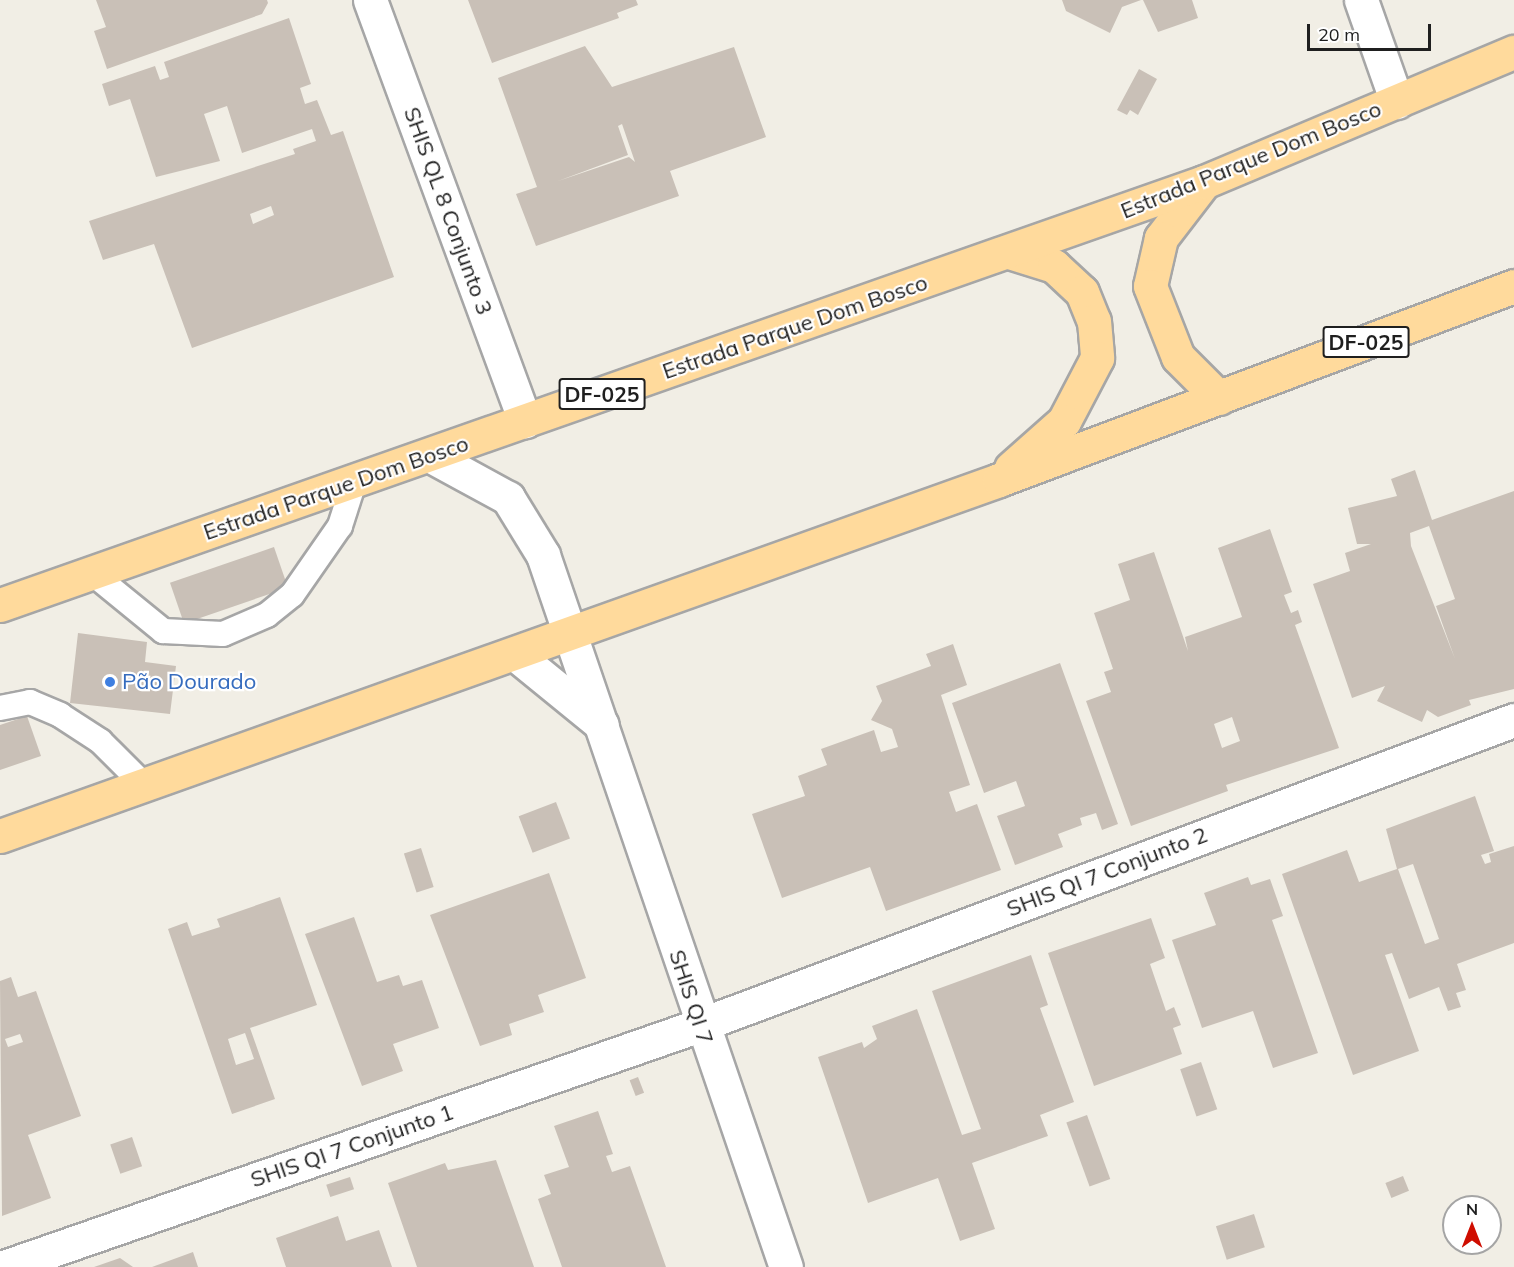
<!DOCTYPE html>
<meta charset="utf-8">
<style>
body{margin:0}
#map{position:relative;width:1514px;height:1267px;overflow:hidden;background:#f1eee5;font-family:Mulish,sans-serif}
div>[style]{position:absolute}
.building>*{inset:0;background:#c9c0b7;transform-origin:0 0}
.roads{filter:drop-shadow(2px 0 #a6a6a6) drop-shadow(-2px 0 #a6a6a6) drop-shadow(0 2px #a6a6a6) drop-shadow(0 -2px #a6a6a6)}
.service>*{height:24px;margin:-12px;padding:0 12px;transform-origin:12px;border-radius:12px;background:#fff}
.minor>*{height:33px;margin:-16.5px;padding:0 16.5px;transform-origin:16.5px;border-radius:16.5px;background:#fff}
.tertiary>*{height:33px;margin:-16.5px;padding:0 16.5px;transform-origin:16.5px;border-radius:16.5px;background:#fff}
.primary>*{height:33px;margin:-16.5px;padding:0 16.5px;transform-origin:16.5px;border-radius:16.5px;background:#ffda9c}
.dots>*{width:16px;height:16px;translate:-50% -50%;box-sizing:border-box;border:3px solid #fff;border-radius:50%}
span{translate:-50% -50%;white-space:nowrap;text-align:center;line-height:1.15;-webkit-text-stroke:4.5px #fff;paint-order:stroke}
.shield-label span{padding:2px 4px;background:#fff;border:2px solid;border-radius:4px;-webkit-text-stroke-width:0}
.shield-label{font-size:21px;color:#1f1f1f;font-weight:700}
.street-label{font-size:22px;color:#1f1f1f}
.shop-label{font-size:22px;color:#366cbe}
.left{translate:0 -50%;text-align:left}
.north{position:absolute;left:1442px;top:1195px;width:60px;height:60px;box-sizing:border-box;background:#fff;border:2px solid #a5a5a5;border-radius:50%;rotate:0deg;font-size:16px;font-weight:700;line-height:24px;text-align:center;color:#1f1f1f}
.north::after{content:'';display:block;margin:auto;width:21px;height:27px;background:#cf0d00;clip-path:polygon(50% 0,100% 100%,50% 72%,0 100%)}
.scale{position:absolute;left:1307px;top:24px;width:124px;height:27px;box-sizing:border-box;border:3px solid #1f1f1f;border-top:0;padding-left:8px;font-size:18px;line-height:21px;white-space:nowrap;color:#1f1f1f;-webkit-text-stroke:4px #fff;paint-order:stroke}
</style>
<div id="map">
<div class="building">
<i style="clip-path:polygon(96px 0,267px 0,268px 3px,262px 14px,107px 69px,94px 31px,106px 27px)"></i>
<i style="clip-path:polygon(468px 0,636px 0,638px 5px,617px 13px,619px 18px,492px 63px)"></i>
<i style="clip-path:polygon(1062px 0,1141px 0,1122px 7px,1110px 33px,1066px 11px)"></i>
<i style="clip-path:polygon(1143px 0,1192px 0,1198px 18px,1158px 32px)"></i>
<i style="clip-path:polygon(evenodd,289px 18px,311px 84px,300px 88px,305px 104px,317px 100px,331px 135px,343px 131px,394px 277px,192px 348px,154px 244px,103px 260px,89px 221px,295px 154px,293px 149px,316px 141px,312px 129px,242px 153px,227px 106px,204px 114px,220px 161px,156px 177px,130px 99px,109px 106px,102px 84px,155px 66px,160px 80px,169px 77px,164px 62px,289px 18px,271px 206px,274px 215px,253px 224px,250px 214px,271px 206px)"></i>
<i style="clip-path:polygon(evenodd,585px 46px,612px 87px,734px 47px,766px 137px,670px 171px,679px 196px,536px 246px,516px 194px,537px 187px,498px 78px,585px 46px,622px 124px,635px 162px,629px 157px,558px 181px,628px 155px,618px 126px,622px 124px)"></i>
<i style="clip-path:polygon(1139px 69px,1157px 79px,1138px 115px,1130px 110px,1127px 115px,1117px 110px)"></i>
<i style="clip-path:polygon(evenodd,1415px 470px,1432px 520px,1514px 491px,1514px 689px,1469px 700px,1471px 705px,1438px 717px,1427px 710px,1422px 722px,1377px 701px,1385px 686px,1352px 698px,1313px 584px,1350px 571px,1345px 553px,1371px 544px,1357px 544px,1348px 508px,1397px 496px,1391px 479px,1415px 470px,1429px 526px,1455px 599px,1436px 606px,1455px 659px,1411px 546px,1410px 533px,1429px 526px)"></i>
<i style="clip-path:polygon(evenodd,1270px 529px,1292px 592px,1284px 595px,1291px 613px,1298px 610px,1302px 622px,1295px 625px,1339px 748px,1226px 785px,1228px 791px,1131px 826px,1086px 701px,1111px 692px,1104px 672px,1113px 669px,1094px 613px,1130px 600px,1118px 564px,1154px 552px,1188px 651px,1185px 637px,1242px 617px,1218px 548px,1270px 529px,1232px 717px,1240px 741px,1222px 748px,1214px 724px,1232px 717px)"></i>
<i style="left:274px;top:547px;width:43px;height:110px;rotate:71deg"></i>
<i style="clip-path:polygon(78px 633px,147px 642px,145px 662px,176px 666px,170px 714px,70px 703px)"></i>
<i style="clip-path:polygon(953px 644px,967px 685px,941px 695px,970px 785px,949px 792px,956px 812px,977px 804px,1001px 870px,886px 911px,870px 867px,782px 898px,752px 814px,805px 796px,798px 776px,827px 765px,821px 749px,874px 730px,881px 752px,898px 747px,892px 729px,871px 720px,882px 701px,876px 686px,931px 666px,926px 654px)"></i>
<i style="clip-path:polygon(1060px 663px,1118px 824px,1102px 830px,1096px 813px,1080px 818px,1082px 825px,1058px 834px,1063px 847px,1015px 865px,997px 816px,1025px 806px,1016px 781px,984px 793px,952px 703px)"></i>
<i style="clip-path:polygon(27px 716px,41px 756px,0 770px,0 725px)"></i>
<i style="clip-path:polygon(evenodd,1475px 796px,1494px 851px,1481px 855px,1485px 864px,1491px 862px,1489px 854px,1514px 846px,1514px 943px,1457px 964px,1466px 990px,1456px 993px,1461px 1007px,1448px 1011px,1439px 987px,1409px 999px,1392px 953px,1385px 955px,1419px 1051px,1353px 1075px,1282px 874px,1347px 850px,1359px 882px,1397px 869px,1386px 829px,1475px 796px,1413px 864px,1439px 939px,1425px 944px,1398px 869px,1413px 864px)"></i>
<i style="left:556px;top:802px;width:39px;height:40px;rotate:69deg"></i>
<i style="left:421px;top:848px;width:41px;height:18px;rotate:72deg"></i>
<i style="clip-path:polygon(549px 873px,586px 978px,538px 995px,544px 1012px,509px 1024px,512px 1035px,480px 1046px,430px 915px)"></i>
<i style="clip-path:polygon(1248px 877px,1251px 885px,1270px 879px,1283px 916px,1272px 920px,1318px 1053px,1273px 1068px,1253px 1011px,1202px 1028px,1172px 940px,1216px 925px,1204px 893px)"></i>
<i style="clip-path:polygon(evenodd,280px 897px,317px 1005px,250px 1028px,275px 1099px,232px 1114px,168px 929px,187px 922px,192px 936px,220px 927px,217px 919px,280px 897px,245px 1033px,254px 1059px,236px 1065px,228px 1039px,245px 1033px)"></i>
<i style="clip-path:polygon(354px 917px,377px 982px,399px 975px,403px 986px,422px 980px,439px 1028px,393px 1044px,403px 1071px,362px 1086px,305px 934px)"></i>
<i style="clip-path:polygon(1151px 918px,1165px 958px,1150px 964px,1166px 1011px,1174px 1007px,1181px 1025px,1173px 1028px,1182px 1054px,1094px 1086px,1048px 953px)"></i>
<i style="clip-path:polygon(1031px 955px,1048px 1005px,1040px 1008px,1074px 1102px,1040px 1115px,1048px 1136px,972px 1163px,995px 1229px,960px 1241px,938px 1178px,868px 1203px,818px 1057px,862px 1042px,864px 1048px,877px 1039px,872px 1026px,917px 1009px,962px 1135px,981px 1129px,932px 991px)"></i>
<i style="clip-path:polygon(evenodd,11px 977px,18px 997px,36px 991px,81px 1116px,28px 1135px,51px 1198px,2px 1216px,0 981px,11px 977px,20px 1034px,23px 1042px,8px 1047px,5px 1039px,20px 1034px)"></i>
<i style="left:1201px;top:1062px;width:50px;height:22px;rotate:71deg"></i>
<i style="left:638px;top:1077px;width:17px;height:9px;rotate:69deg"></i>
<i style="clip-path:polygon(598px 1111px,613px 1154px,606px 1156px,612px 1172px,630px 1166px,666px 1267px,562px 1267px,538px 1199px,551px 1194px,544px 1175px,569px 1167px,554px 1126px)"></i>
<i style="left:1087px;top:1115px;width:68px;height:22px;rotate:70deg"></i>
<i style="left:132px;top:1137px;width:31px;height:23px;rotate:71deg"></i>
<i style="clip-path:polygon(496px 1160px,534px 1267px,417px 1267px,388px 1183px,445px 1163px,448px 1170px)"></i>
<i style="left:1403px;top:1176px;width:16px;height:19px;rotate:68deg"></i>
<i style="left:350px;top:1177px;width:13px;height:25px;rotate:72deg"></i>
<i style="left:1254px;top:1214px;width:35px;height:40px;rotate:72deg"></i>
<i style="clip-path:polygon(338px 1216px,346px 1241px,379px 1230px,392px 1267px,286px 1267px,276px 1238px)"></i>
<i style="clip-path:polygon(193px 1252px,198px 1267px,152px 1267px)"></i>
<i style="clip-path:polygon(120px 1258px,133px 1267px,94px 1267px)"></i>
</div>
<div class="roads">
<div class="service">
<i style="left:92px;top:573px;width:92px;rotate:39.2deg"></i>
<i style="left:163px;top:631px;width:60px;rotate:2.9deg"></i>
<i style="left:223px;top:634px;width:48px;rotate:-23.4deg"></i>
<i style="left:267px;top:615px;width:32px;rotate:-39deg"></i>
<i style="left:292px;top:595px;width:84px;rotate:-55.2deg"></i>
<i style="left:340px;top:526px;width:46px;rotate:-72.3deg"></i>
<i style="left:0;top:708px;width:31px;rotate:-11deg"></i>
<i style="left:30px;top:702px;width:33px;rotate:23deg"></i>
<i style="left:60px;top:715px;width:48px;rotate:33deg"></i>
<i style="left:100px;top:741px;width:62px;rotate:45deg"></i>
</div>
<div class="minor">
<i style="left:370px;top:0;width:449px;rotate:69.8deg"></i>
<i style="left:1361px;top:0;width:108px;rotate:70.6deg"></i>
<i style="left:4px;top:1267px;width:737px;rotate:-19.17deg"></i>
<i style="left:700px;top:1025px;width:869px;rotate:-20.54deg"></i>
</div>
<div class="tertiary">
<i style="left:431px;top:456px;width:88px;rotate:28.6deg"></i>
<i style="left:508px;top:498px;width:67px;rotate:58.4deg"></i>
<i style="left:543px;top:555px;width:752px;rotate:71.16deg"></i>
<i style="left:515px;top:654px;width:112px;rotate:39.2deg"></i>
</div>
<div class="primary">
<i style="left:1204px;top:182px;width:71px;rotate:127.5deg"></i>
<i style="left:1161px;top:238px;width:49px;rotate:102.9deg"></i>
<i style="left:1150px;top:286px;width:76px;rotate:68.5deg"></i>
<i style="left:1178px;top:357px;width:58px;rotate:45deg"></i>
<i style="left:1009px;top:252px;width:47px;rotate:17.3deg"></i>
<i style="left:1054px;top:266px;width:38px;rotate:43deg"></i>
<i style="left:1082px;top:292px;width:31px;rotate:68deg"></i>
<i style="left:1094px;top:321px;width:37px;rotate:85deg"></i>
<i style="left:1097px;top:358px;width:71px;rotate:117.6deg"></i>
<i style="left:1064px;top:421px;width:71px;rotate:138.4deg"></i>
<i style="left:0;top:605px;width:1276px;rotate:-19.36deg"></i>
<i style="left:1204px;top:182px;width:336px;rotate:-22.8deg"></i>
<i style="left:0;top:836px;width:1061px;rotate:-19.61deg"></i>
<i style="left:999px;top:480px;width:550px;rotate:-20.64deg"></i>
</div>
</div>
<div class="dots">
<i style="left:110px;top:682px;background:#3f7fe0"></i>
</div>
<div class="shield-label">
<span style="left:1366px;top:342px">DF-025</span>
<span style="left:602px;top:394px">DF-025</span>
</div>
<div class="street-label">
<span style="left:1251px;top:160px;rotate:-22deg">Estrada Parque Dom Bosco</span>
<span style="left:448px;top:211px;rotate:70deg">SHIS QL 8 Conjunto 3</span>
<span style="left:795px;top:327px;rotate:-19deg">Estrada Parque Dom Bosco</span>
<span style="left:336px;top:488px;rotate:-19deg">Estrada Parque Dom Bosco</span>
<span style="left:1107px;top:872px;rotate:-21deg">SHIS QI 7 Conjunto 2</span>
<span style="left:691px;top:997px;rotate:72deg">SHIS QI 7</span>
<span style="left:352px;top:1146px;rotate:-19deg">SHIS QI 7 Conjunto 1</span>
</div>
<div class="shop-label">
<span class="left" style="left:122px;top:682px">Pão Dourado</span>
</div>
<div class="north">N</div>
<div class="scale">20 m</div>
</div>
